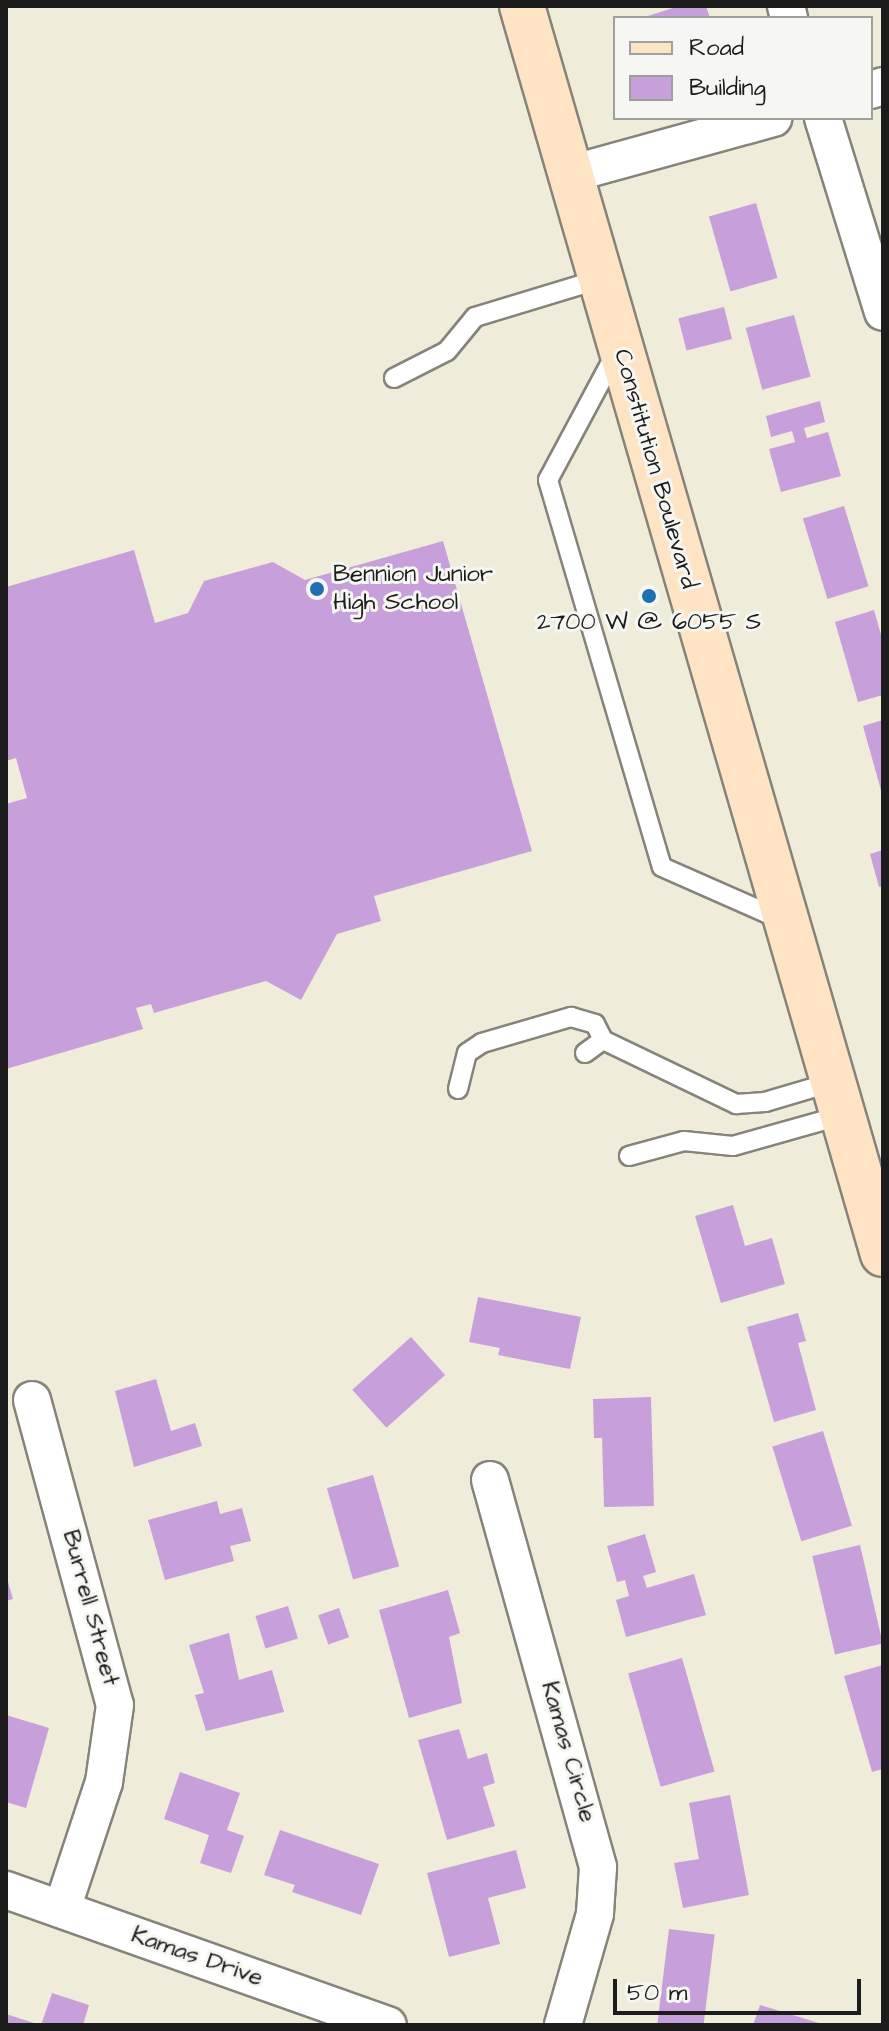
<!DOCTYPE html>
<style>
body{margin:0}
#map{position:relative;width:889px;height:2031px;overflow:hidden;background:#efecd9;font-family:"Architects Daughter",sans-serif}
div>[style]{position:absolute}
.building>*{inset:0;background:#c7a0db;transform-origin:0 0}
.roads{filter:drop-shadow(2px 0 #86847a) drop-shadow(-2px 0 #86847a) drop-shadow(0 2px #86847a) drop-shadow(0 -2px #86847a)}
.service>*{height:18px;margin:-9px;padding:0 9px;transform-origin:9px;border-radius:9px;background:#fff}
.minor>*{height:36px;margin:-18px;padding:0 18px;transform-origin:18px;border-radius:18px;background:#fff}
.secondary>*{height:44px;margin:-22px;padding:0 22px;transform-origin:22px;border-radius:22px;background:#fee4c5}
.dots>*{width:22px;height:22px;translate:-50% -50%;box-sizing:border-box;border:4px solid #f6f6f2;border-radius:50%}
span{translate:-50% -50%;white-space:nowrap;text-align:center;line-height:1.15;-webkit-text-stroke:6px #f6f6f2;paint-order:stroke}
.street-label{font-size:24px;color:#1c1c1c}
.poi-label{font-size:24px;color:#1c1c1c}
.left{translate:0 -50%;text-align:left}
.frame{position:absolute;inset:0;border:8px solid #1c1c1c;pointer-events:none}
.legend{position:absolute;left:613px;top:16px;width:260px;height:104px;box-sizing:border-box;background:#f6f6f2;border:2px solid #9f9f9c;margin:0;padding:10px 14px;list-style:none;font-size:24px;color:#1c1c1c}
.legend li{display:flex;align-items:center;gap:16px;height:40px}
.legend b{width:40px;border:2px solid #9f9f9c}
.scale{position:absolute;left:613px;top:1979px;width:248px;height:36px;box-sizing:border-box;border:4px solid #1c1c1c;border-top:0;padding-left:10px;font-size:24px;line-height:28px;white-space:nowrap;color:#1c1c1c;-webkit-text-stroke:6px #f6f6f2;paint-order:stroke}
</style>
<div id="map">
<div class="building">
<i style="clip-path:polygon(679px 6px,706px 6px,710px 18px,642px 18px)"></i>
<i style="left:756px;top:203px;width:78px;height:49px;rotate:74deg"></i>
<i style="left:724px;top:307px;width:33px;height:47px;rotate:76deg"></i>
<i style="left:794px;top:315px;width:64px;height:50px;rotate:75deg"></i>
<i style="clip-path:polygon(820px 401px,825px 422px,804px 428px,807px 438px,828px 432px,841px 476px,781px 492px,769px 449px,795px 442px,792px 431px,771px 437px,766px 416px)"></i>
<i style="left:844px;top:506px;width:84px;height:43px;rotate:73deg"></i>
<i style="clip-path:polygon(443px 541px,532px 851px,374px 896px,381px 921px,337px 934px,301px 1000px,266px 981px,154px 1013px,151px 1004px,136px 1008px,143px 1029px,6px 1069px,6px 804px,27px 798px,16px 758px,6px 761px,6px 587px,134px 550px,155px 623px,188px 613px,204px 581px,273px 562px,305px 580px)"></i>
<i style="clip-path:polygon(874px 610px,883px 642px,883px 695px,858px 702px,835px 622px)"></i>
<i style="clip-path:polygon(883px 720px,883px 794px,882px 794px,863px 726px)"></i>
<i style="clip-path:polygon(883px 850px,883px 886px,879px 887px,870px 854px)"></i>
<i style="clip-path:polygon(733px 1205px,745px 1246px,772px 1238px,785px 1284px,721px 1303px,695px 1216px)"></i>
<i style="clip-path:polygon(478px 1297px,581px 1317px,570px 1369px,498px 1355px,500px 1348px,469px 1342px)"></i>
<i style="clip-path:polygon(798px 1313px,806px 1341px,798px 1343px,816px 1410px,774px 1422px,747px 1327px)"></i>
<i style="left:411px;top:1337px;width:51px;height:79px;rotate:48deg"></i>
<i style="clip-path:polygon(156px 1379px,171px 1431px,195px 1423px,202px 1446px,134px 1467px,115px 1391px)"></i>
<i style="clip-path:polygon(651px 1397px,654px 1506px,604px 1507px,602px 1438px,594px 1438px,593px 1399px)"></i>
<i style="left:823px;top:1431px;width:99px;height:53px;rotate:73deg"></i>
<i style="left:373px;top:1475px;width:95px;height:48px;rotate:74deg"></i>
<i style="clip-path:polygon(217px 1501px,220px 1514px,242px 1508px,251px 1541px,230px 1546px,234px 1561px,165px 1580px,148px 1520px)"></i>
<i style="clip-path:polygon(645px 1534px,656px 1572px,643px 1576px,647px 1588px,694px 1574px,706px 1615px,626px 1637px,616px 1600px,629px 1596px,625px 1580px,617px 1582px,607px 1546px)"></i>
<i style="left:860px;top:1545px;width:101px;height:49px;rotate:77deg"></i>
<i style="clip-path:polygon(6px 1575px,13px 1599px,6px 1601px)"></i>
<i style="clip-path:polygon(448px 1590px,460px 1633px,449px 1637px,462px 1703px,409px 1718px,379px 1610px)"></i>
<i style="left:288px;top:1606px;width:34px;height:34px;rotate:73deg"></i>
<i style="left:339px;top:1608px;width:31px;height:22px;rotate:71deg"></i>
<i style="clip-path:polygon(229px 1633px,239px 1680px,272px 1670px,284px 1712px,206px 1731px,195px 1695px,204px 1693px,189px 1645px)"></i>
<i style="left:682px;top:1658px;width:118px;height:56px;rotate:74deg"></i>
<i style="clip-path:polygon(883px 1665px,883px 1769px,872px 1772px,844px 1676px)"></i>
<i style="clip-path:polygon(6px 1715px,49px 1728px,26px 1808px,6px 1802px)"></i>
<i style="clip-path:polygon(459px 1729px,468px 1759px,487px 1753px,495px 1783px,483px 1787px,495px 1826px,447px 1840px,418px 1740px)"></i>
<i style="clip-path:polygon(180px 1772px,240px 1793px,227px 1830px,244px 1836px,231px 1873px,200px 1863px,209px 1835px,164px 1819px)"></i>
<i style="clip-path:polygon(730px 1795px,749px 1895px,683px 1908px,674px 1863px,699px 1859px,689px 1803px)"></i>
<i style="clip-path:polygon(280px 1830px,379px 1864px,361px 1915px,292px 1892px,295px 1885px,264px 1875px)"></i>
<i style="clip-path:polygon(516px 1850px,526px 1888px,488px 1898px,500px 1944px,449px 1957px,427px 1873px)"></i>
<i style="left:669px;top:1929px;width:46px;height:97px;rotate:7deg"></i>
<i style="clip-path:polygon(52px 1993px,89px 2005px,83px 2025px,41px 2025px)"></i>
<i style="clip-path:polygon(760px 2005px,822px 2024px,822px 2025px,753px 2025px)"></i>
<i style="clip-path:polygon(6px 2014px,37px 2024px,37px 2025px,6px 2025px)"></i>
</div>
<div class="roads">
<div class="service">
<i style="left:616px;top:353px;width:144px;rotate:118.2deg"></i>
<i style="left:548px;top:480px;width:403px;rotate:73.6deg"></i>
<i style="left:662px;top:867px;width:131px;rotate:23.8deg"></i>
<i style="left:394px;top:378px;width:59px;rotate:-27deg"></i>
<i style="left:447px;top:351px;width:44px;rotate:-50.5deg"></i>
<i style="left:475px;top:317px;width:131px;rotate:-16.9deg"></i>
<i style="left:585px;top:1053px;width:22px;rotate:-36deg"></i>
<i style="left:603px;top:1040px;width:148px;rotate:25.7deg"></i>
<i style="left:736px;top:1104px;width:29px;rotate:-4deg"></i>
<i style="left:765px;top:1102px;width:71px;rotate:-16.4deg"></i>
<i style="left:458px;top:1089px;width:37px;rotate:-76deg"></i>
<i style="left:467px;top:1053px;width:18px;rotate:-34deg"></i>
<i style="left:482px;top:1043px;width:93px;rotate:-16.3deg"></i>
<i style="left:571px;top:1017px;width:25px;rotate:16deg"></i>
<i style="left:595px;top:1024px;width:18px;rotate:63deg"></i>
<i style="left:629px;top:1156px;width:57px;rotate:-15.3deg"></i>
<i style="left:684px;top:1141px;width:49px;rotate:5.8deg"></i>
<i style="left:733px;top:1146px;width:114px;rotate:-15.7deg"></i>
</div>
<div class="minor">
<i style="left:786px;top:6px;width:12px;rotate:76deg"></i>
<i style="left:871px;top:90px;width:13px;rotate:-18deg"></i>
<i style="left:823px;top:118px;width:203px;rotate:72.8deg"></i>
<i style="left:570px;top:174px;width:211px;rotate:-15.4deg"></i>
<i style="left:32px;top:1400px;width:316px;rotate:74.8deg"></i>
<i style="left:115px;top:1705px;width:78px;rotate:98.1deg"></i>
<i style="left:104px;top:1782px;width:134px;rotate:108.3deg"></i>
<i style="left:490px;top:1480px;width:402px;rotate:74.4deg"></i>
<i style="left:598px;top:1867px;width:47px;rotate:93.7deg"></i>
<i style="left:595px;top:1914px;width:116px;rotate:106.1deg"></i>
<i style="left:6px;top:1890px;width:405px;rotate:19.5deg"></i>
</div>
<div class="secondary">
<i style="left:522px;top:6px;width:1299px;rotate:73.87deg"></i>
</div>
</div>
<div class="dots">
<i style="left:317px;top:589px;background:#1f6fb2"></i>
<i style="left:649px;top:596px;background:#1f6fb2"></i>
</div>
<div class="street-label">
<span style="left:655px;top:469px;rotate:74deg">Constitution Boulevard</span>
<span style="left:90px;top:1608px;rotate:75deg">Burrell Street</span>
<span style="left:568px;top:1752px;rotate:74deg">Kamas Circle</span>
<span style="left:197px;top:1957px;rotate:19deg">Kamas Drive</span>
</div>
<div class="poi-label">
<span class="left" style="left:333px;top:589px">Bennion Junior<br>High School</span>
<span style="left:649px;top:623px">2700 W @ 6055 S</span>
</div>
<div class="frame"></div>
<ul class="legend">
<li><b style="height:10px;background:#fee4c5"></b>Road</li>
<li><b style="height:22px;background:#c7a0db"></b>Building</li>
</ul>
<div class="scale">50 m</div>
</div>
